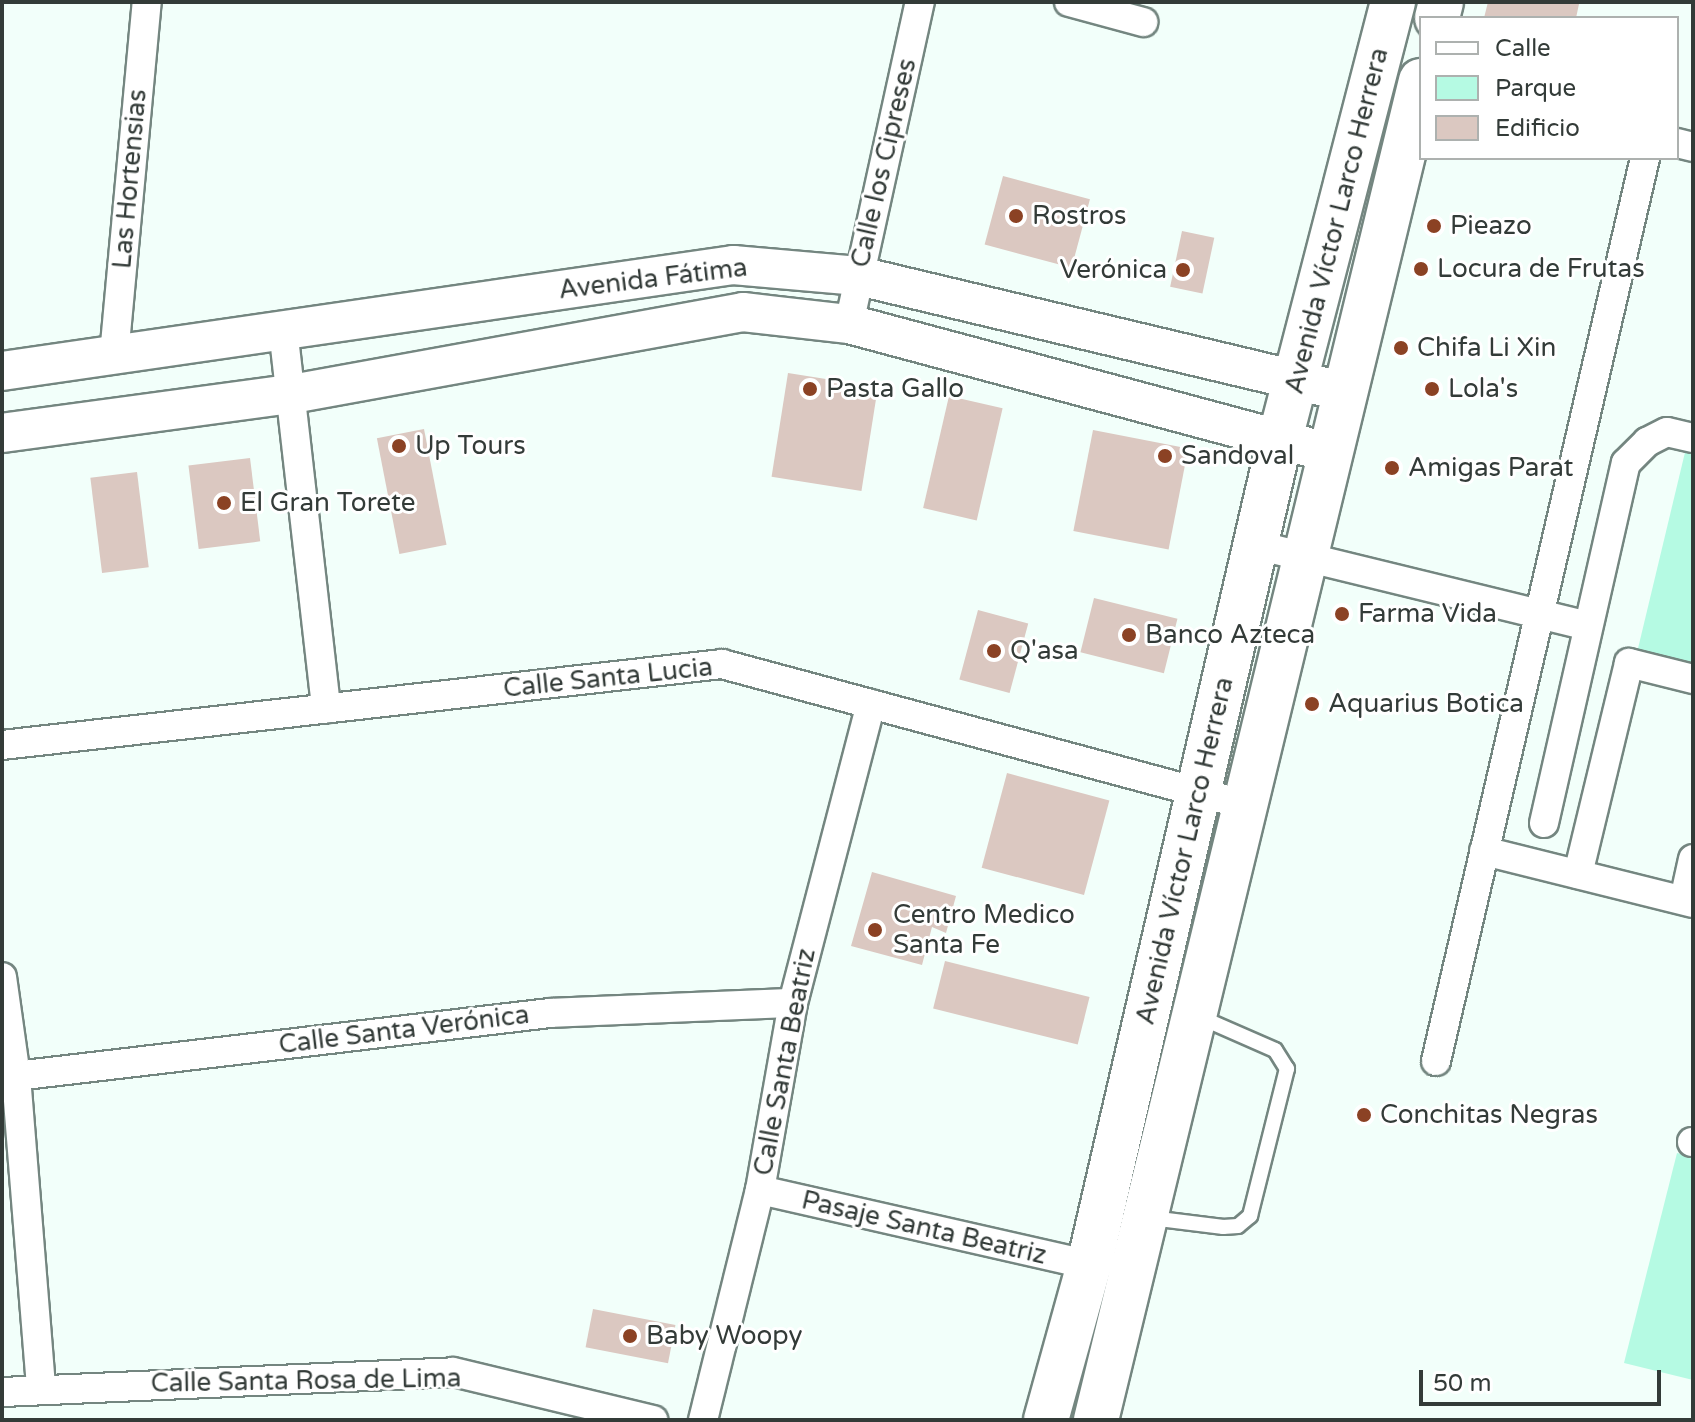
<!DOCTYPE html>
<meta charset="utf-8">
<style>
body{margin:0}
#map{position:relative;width:1695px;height:1422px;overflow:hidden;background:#f2fffa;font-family:"Varela Round",sans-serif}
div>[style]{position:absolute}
.green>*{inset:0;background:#b5fae3}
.building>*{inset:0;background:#dbc8c1;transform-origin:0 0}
.roads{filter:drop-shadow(2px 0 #748680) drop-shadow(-2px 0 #748680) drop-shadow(0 2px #748680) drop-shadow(0 -2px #748680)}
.lane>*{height:14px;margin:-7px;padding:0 7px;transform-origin:7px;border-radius:7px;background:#fff}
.street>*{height:28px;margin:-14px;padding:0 14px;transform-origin:14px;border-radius:14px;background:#fff}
.secondary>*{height:38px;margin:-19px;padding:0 19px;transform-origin:19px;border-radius:19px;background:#fff}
.primary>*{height:44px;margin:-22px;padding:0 22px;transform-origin:22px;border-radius:22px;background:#fff}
.dots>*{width:22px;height:22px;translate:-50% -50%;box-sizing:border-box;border:4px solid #fff;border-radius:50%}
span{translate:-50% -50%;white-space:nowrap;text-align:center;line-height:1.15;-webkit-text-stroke:6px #fff;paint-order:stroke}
.street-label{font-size:26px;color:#333b38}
.poi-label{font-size:26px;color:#333b38}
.left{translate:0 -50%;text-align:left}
.right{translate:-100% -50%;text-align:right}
.frame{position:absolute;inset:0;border:4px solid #333b38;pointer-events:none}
.legend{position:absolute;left:1419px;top:16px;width:260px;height:144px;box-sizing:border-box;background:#fff;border:2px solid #adb1af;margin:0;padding:10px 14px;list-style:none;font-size:24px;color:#333b38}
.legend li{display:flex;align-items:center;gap:16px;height:40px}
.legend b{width:40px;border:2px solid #adb1af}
.scale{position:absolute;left:1419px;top:1370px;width:242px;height:36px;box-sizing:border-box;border:4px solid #333b38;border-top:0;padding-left:10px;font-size:24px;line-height:28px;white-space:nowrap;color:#333b38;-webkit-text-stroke:6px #fff;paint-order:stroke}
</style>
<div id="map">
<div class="green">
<i style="clip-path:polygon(1687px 444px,1693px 445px,1693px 676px,1635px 661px)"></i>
<i style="clip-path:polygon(1677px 1153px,1693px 1157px,1693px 1380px,1624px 1363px)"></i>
</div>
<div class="building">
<i style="clip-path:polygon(1488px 2px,1571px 2px,1579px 4px,1576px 18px,1484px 18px)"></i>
<i style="left:1003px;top:176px;width:90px;height:71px;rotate:15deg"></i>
<i style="left:1182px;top:231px;width:33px;height:57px;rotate:12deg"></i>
<i style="left:788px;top:373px;width:91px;height:105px;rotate:9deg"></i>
<i style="left:949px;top:396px;width:55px;height:115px;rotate:13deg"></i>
<i style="left:424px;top:429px;width:118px;height:48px;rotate:79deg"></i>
<i style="left:1093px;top:430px;width:97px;height:103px;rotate:11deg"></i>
<i style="left:250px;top:458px;width:84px;height:62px;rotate:83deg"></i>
<i style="left:137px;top:472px;width:96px;height:47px;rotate:83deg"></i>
<i style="left:1094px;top:598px;width:86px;height:56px;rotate:14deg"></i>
<i style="left:978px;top:610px;width:52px;height:72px;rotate:15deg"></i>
<i style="left:1007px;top:773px;width:106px;height:98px;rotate:15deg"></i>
<i style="clip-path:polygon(872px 872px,956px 896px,946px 933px,932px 927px,922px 965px,851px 946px)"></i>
<i style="left:945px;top:961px;width:149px;height:49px;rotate:14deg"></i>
<i style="left:593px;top:1309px;width:84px;height:39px;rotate:11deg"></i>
</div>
<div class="roads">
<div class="lane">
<i style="left:1151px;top:1218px;width:73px;rotate:7.1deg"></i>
<i style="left:1223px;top:1227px;width:15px;rotate:-4deg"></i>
<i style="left:1238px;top:1226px;width:16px;rotate:-40deg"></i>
<i style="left:1250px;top:1216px;width:152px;rotate:-75.9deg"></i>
<i style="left:1287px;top:1069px;width:22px;rotate:-122deg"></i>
<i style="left:1275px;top:1050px;width:82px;rotate:-156.3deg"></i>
</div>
<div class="street">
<i style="left:1069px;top:2px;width:77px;rotate:15.1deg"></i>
<i style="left:1677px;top:143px;width:16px;rotate:14deg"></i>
<i style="left:849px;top:324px;width:330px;rotate:-77.6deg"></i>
<i style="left:283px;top:329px;width:382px;rotate:83.5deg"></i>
<i style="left:114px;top:355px;width:355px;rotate:-84.7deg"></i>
<i style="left:1256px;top:545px;width:339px;rotate:13.7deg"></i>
<i style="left:2px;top:745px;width:725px;rotate:-6.42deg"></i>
<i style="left:722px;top:664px;width:543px;rotate:15.06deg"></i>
<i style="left:1544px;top:823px;width:369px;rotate:-77.2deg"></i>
<i style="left:1626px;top:463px;width:30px;rotate:-45deg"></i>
<i style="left:1647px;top:442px;width:22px;rotate:-27deg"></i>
<i style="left:1667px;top:432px;width:27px;rotate:13deg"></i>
<i style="left:1484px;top:851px;width:215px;rotate:14deg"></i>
<i style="left:1578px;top:874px;width:217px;rotate:-76.4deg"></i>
<i style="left:1629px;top:663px;width:66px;rotate:14deg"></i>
<i style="left:1684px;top:900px;width:42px;rotate:-77.6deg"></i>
<i style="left:2px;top:977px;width:100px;rotate:82deg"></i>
<i style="left:16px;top:1076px;width:313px;rotate:85.4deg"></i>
<i style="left:1436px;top:1061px;width:927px;rotate:-76.97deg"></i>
<i style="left:16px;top:1076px;width:538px;rotate:-6.73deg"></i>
<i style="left:550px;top:1013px;width:243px;rotate:-2.4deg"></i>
<i style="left:1692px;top:1142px;width:1px"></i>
<i style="left:760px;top:1190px;width:337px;rotate:12.8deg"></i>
<i style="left:2px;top:1392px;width:451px;rotate:-2.5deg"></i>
<i style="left:453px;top:1372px;width:206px;rotate:13.5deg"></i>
<i style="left:703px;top:1420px;width:237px;rotate:-76.1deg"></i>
<i style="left:760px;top:1190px;width:190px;rotate:-80deg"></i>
<i style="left:793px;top:1003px;width:309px;rotate:-75.4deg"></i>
</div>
<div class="secondary">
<i style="left:2px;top:371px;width:739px;rotate:-8.25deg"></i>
<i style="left:733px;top:265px;width:126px;rotate:5deg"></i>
<i style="left:859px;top:276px;width:497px;rotate:13.4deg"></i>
<i style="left:2px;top:433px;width:293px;rotate:-7.7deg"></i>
<i style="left:292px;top:394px;width:458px;rotate:-10.3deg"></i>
<i style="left:743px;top:312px;width:107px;rotate:6.5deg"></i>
<i style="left:849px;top:324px;width:497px;rotate:15deg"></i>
</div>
<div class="primary">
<i style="left:1437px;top:18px;width:16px;rotate:-76deg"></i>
<i style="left:1046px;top:1420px;width:161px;rotate:-74.5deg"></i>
<i style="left:1089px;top:1265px;width:848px;rotate:-76.98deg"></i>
<i style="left:1280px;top:439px;width:451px;rotate:-75.5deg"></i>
<i style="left:1096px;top:1420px;width:1378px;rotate:-76.36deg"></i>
</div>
</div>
<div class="dots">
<i style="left:1016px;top:216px;background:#8b4224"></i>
<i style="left:1434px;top:226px;background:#8b4224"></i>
<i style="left:1421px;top:269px;background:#8b4224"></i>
<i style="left:1183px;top:270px;background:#8b4224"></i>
<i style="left:1401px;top:348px;background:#8b4224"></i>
<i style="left:810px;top:389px;background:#8b4224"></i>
<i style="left:1432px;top:389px;background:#8b4224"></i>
<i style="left:399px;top:446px;background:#8b4224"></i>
<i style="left:1165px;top:456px;background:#8b4224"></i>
<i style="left:1392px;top:468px;background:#8b4224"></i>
<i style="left:224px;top:503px;background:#8b4224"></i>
<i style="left:1342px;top:614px;background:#8b4224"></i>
<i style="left:1129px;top:635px;background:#8b4224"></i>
<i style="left:994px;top:651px;background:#8b4224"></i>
<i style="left:1312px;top:704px;background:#8b4224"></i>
<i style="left:875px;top:930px;background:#8b4224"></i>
<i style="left:1364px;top:1115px;background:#8b4224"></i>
<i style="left:630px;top:1336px;background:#8b4224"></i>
</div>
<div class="street-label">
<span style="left:884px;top:163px;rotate:-77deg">Calle los Cipreses</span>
<span style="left:130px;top:179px;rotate:-85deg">Las Hortensias</span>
<span style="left:1337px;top:221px;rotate:-76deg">Avenida Víctor Larco Herrera</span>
<span style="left:653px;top:279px;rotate:-7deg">Avenida Fátima</span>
<span style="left:608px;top:678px;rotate:-6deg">Calle Santa Lucia</span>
<span style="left:1185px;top:851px;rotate:-77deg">Avenida Víctor Larco Herrera</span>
<span style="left:404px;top:1030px;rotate:-7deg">Calle Santa Verónica</span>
<span style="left:785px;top:1062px;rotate:-79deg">Calle Santa Beatriz</span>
<span style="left:924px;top:1228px;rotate:13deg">Pasaje Santa Beatriz</span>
<span style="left:306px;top:1381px;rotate:-1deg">Calle Santa Rosa de Lima</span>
</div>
<div class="poi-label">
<span class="left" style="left:1032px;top:216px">Rostros</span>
<span class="left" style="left:1450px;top:226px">Pieazo</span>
<span class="left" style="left:1437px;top:269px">Locura de Frutas</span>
<span class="right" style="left:1167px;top:270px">Verónica</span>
<span class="left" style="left:1417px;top:348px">Chifa Li Xin</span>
<span class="left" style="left:826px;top:389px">Pasta Gallo</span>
<span class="left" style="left:1448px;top:389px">Lola's</span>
<span class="left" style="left:415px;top:446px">Up Tours</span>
<span class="left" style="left:1181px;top:456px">Sandoval</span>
<span class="left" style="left:1408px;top:468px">Amigas Parat</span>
<span class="left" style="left:240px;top:503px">El Gran Torete</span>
<span class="left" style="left:1358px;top:614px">Farma Vida</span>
<span class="left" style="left:1145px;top:635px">Banco Azteca</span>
<span class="left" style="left:1010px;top:651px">Q'asa</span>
<span class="left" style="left:1328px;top:704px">Aquarius Botica</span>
<span class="left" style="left:893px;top:930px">Centro Medico<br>Santa Fe</span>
<span class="left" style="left:1380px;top:1115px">Conchitas Negras</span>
<span class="left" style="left:646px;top:1336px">Baby Woopy</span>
</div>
<div class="frame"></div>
<ul class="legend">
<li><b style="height:10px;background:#fff"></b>Calle</li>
<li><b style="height:22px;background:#b5fae3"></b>Parque</li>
<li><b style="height:22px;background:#dbc8c1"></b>Edificio</li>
</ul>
<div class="scale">50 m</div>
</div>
